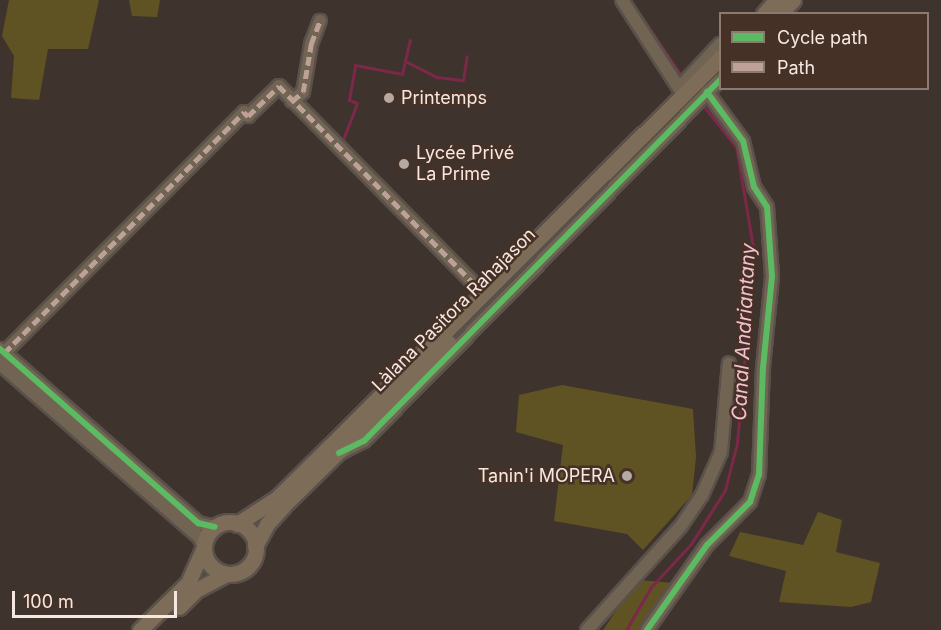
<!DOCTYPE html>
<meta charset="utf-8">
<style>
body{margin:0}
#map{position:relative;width:941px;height:630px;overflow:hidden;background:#3f332d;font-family:Inter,sans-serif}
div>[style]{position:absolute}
.green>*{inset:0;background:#5f5323}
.stream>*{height:3px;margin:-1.5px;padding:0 1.5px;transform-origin:1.5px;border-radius:1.5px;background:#7b2849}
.roads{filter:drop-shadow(2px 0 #5b514b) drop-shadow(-2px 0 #5b514b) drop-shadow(0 2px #5b514b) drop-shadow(0 -2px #5b514b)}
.minor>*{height:12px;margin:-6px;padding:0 6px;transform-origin:6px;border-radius:6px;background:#716453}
.major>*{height:15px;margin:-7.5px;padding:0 7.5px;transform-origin:7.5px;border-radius:7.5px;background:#7d6d58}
.major>.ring{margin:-7.5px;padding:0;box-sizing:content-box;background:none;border:15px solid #7d6d58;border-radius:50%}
.quiet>*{height:4.5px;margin-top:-2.25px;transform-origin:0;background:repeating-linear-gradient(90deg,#bda197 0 9px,transparent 0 13.5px)}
.cycleway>*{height:6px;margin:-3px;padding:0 3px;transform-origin:3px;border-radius:3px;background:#5cba63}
.dots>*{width:16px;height:16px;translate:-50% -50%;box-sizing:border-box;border:3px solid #463126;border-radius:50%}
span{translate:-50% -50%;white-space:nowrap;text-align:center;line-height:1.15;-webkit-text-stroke:5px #463126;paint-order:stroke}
.poi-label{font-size:18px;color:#f6e8e1}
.left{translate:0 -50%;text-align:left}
.right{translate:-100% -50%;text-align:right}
.street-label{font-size:18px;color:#f6e8e1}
.water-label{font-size:20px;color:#f5c1d0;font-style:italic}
.legend{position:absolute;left:719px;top:12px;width:210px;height:78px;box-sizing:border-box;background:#463126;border:2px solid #8c7a71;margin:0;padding:8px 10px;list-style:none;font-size:18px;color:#f6e8e1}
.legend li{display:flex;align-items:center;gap:12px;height:30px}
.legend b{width:30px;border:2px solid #8c7a71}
.scale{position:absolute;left:12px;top:591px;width:165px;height:27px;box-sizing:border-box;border:3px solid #f6e8e1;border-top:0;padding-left:8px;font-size:18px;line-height:21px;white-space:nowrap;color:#f6e8e1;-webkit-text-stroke:4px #463126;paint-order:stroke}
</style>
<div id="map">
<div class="green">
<i style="clip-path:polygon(9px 0,99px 0,88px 49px,48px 49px,39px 100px,11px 98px,14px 56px,2px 36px)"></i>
<i style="clip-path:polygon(129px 0,160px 0,157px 17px,132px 16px)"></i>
<i style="clip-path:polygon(562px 385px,693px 409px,696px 457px,692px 495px,643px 550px,627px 534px,554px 521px,563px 445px,516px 432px,519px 395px)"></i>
<i style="clip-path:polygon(818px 512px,842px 520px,836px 552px,880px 563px,871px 602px,851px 607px,779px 602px,786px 571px,729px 556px,740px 532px,803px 545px)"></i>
<i style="clip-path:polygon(637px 580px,675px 583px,644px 630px,603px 630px)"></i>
</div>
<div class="stream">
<i style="left:630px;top:0;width:94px;rotate:55.8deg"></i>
<i style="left:407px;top:62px;width:34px;rotate:27deg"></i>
<i style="left:437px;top:77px;width:26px;rotate:7deg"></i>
<i style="left:463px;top:80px;width:24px;rotate:-81deg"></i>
<i style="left:341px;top:145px;width:45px;rotate:-69.1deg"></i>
<i style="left:357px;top:103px;width:9px;rotate:-159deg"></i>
<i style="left:349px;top:100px;width:36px;rotate:-80deg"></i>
<i style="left:355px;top:65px;width:48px;rotate:10.8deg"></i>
<i style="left:402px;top:74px;width:35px;rotate:-77deg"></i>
<i style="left:626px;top:630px;width:50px;rotate:-59.8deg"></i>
<i style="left:651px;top:587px;width:59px;rotate:-47.1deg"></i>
<i style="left:691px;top:544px;width:64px;rotate:-57.8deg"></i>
<i style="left:725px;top:490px;width:49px;rotate:-75.7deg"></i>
<i style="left:737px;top:443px;width:191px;rotate:-84.9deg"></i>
<i style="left:754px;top:253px;width:108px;rotate:-99.6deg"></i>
<i style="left:736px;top:147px;width:56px;rotate:-128.5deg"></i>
</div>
<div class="roads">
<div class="minor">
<i style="left:622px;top:0;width:105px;rotate:57.1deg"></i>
<i style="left:679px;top:88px;width:60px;rotate:-47deg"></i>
<i style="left:292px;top:101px;width:14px;rotate:-39deg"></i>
<i style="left:303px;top:92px;width:49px;rotate:-80.5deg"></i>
<i style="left:311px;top:44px;width:25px;rotate:-69deg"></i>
<i style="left:0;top:349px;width:264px;rotate:41.3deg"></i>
<i style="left:198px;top:523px;width:17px;rotate:13deg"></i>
<i style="left:4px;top:353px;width:340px;rotate:-45.1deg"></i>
<i style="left:244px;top:112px;width:6px;rotate:45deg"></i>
<i style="left:248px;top:116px;width:43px;rotate:-44.1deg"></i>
<i style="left:279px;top:86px;width:286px;rotate:45.4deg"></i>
<i style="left:0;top:364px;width:264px;rotate:41deg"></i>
<i style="left:199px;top:537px;width:11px;rotate:63deg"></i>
<i style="left:342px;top:452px;width:25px;rotate:-27deg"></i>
<i style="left:364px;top:441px;width:507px;rotate:-45.4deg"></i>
<i style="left:587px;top:630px;width:140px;rotate:-47.9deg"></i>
<i style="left:681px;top:526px;width:37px;rotate:-56deg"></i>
<i style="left:702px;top:495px;width:47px;rotate:-66.2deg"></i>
<i style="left:721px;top:452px;width:89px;rotate:-84.9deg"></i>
<i style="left:647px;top:630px;width:104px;rotate:-54.8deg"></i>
<i style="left:707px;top:545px;width:61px;rotate:-45deg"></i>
<i style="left:750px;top:502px;width:28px;rotate:-72deg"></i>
<i style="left:759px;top:475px;width:107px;rotate:-87.9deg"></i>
<i style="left:763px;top:368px;width:92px;rotate:-84.4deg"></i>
<i style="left:772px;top:276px;width:69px;rotate:-94.1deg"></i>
<i style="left:767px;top:207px;width:24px;rotate:-123deg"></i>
<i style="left:754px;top:187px;width:47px;rotate:-103.4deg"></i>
<i style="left:743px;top:141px;width:61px;rotate:-126.3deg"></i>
</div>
<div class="major">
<i style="left:764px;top:14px;width:18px;rotate:-49deg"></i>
<i style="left:779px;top:14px;width:20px;rotate:-45deg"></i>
<i class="ring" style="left:204px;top:522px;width:37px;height:37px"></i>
<i style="left:237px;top:524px;width:46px;rotate:-32.7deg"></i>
<i style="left:276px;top:499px;width:77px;rotate:-44.5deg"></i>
<i style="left:331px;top:445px;width:549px;rotate:-44.85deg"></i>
<i style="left:255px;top:546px;width:25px;rotate:-61deg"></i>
<i style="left:267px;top:524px;width:25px;rotate:-48deg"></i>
<i style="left:284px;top:505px;width:231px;rotate:-44.5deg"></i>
<i style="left:179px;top:607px;width:24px;rotate:-45deg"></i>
<i style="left:196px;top:590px;width:34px;rotate:-28deg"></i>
<i style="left:140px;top:630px;width:67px;rotate:-44.4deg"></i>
<i style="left:188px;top:583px;width:37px;rotate:-66deg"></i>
</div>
</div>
<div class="quiet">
<i style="left:292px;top:101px;width:14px;rotate:-39deg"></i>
<i style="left:303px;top:92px;width:49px;rotate:-80.5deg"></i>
<i style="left:311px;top:44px;width:25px;rotate:-69deg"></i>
<i style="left:4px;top:353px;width:340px;rotate:-45.1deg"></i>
<i style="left:244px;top:112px;width:6px;rotate:45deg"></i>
<i style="left:248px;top:116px;width:43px;rotate:-44.1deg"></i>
<i style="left:279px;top:86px;width:286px;rotate:45.4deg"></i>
</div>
<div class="cycleway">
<i style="left:0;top:349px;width:264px;rotate:41.3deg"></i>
<i style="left:198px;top:523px;width:17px;rotate:13deg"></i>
<i style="left:339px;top:453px;width:28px;rotate:-26deg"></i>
<i style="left:364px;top:441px;width:507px;rotate:-45.4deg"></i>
<i style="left:647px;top:630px;width:104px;rotate:-54.8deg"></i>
<i style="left:707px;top:545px;width:61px;rotate:-45deg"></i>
<i style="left:750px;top:502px;width:28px;rotate:-72deg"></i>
<i style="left:759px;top:475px;width:107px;rotate:-87.9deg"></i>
<i style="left:763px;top:368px;width:92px;rotate:-84.4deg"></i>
<i style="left:772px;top:276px;width:69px;rotate:-94.1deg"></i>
<i style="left:767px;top:207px;width:24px;rotate:-123deg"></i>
<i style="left:754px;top:187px;width:47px;rotate:-103.4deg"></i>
<i style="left:743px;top:141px;width:61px;rotate:-126.3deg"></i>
</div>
<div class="dots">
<i style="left:389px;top:98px;background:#b6a9a2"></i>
<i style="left:404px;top:164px;background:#b6a9a2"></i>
<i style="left:627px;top:476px;background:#b6a9a2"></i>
</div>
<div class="poi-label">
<span class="left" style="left:401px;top:98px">Printemps</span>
<span class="left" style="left:416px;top:164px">Lycée Privé<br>La Prime</span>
<span class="right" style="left:615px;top:476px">Tanin'i MOPERA</span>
</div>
<div class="street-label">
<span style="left:454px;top:310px;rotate:-45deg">Làlana Pasitora Rahajason</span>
</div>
<div class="water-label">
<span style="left:744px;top:332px;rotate:-87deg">Canal Andriantany</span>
</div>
<ul class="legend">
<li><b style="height:8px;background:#5cba63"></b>Cycle path</li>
<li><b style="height:8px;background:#bda197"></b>Path</li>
</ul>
<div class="scale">100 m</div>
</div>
